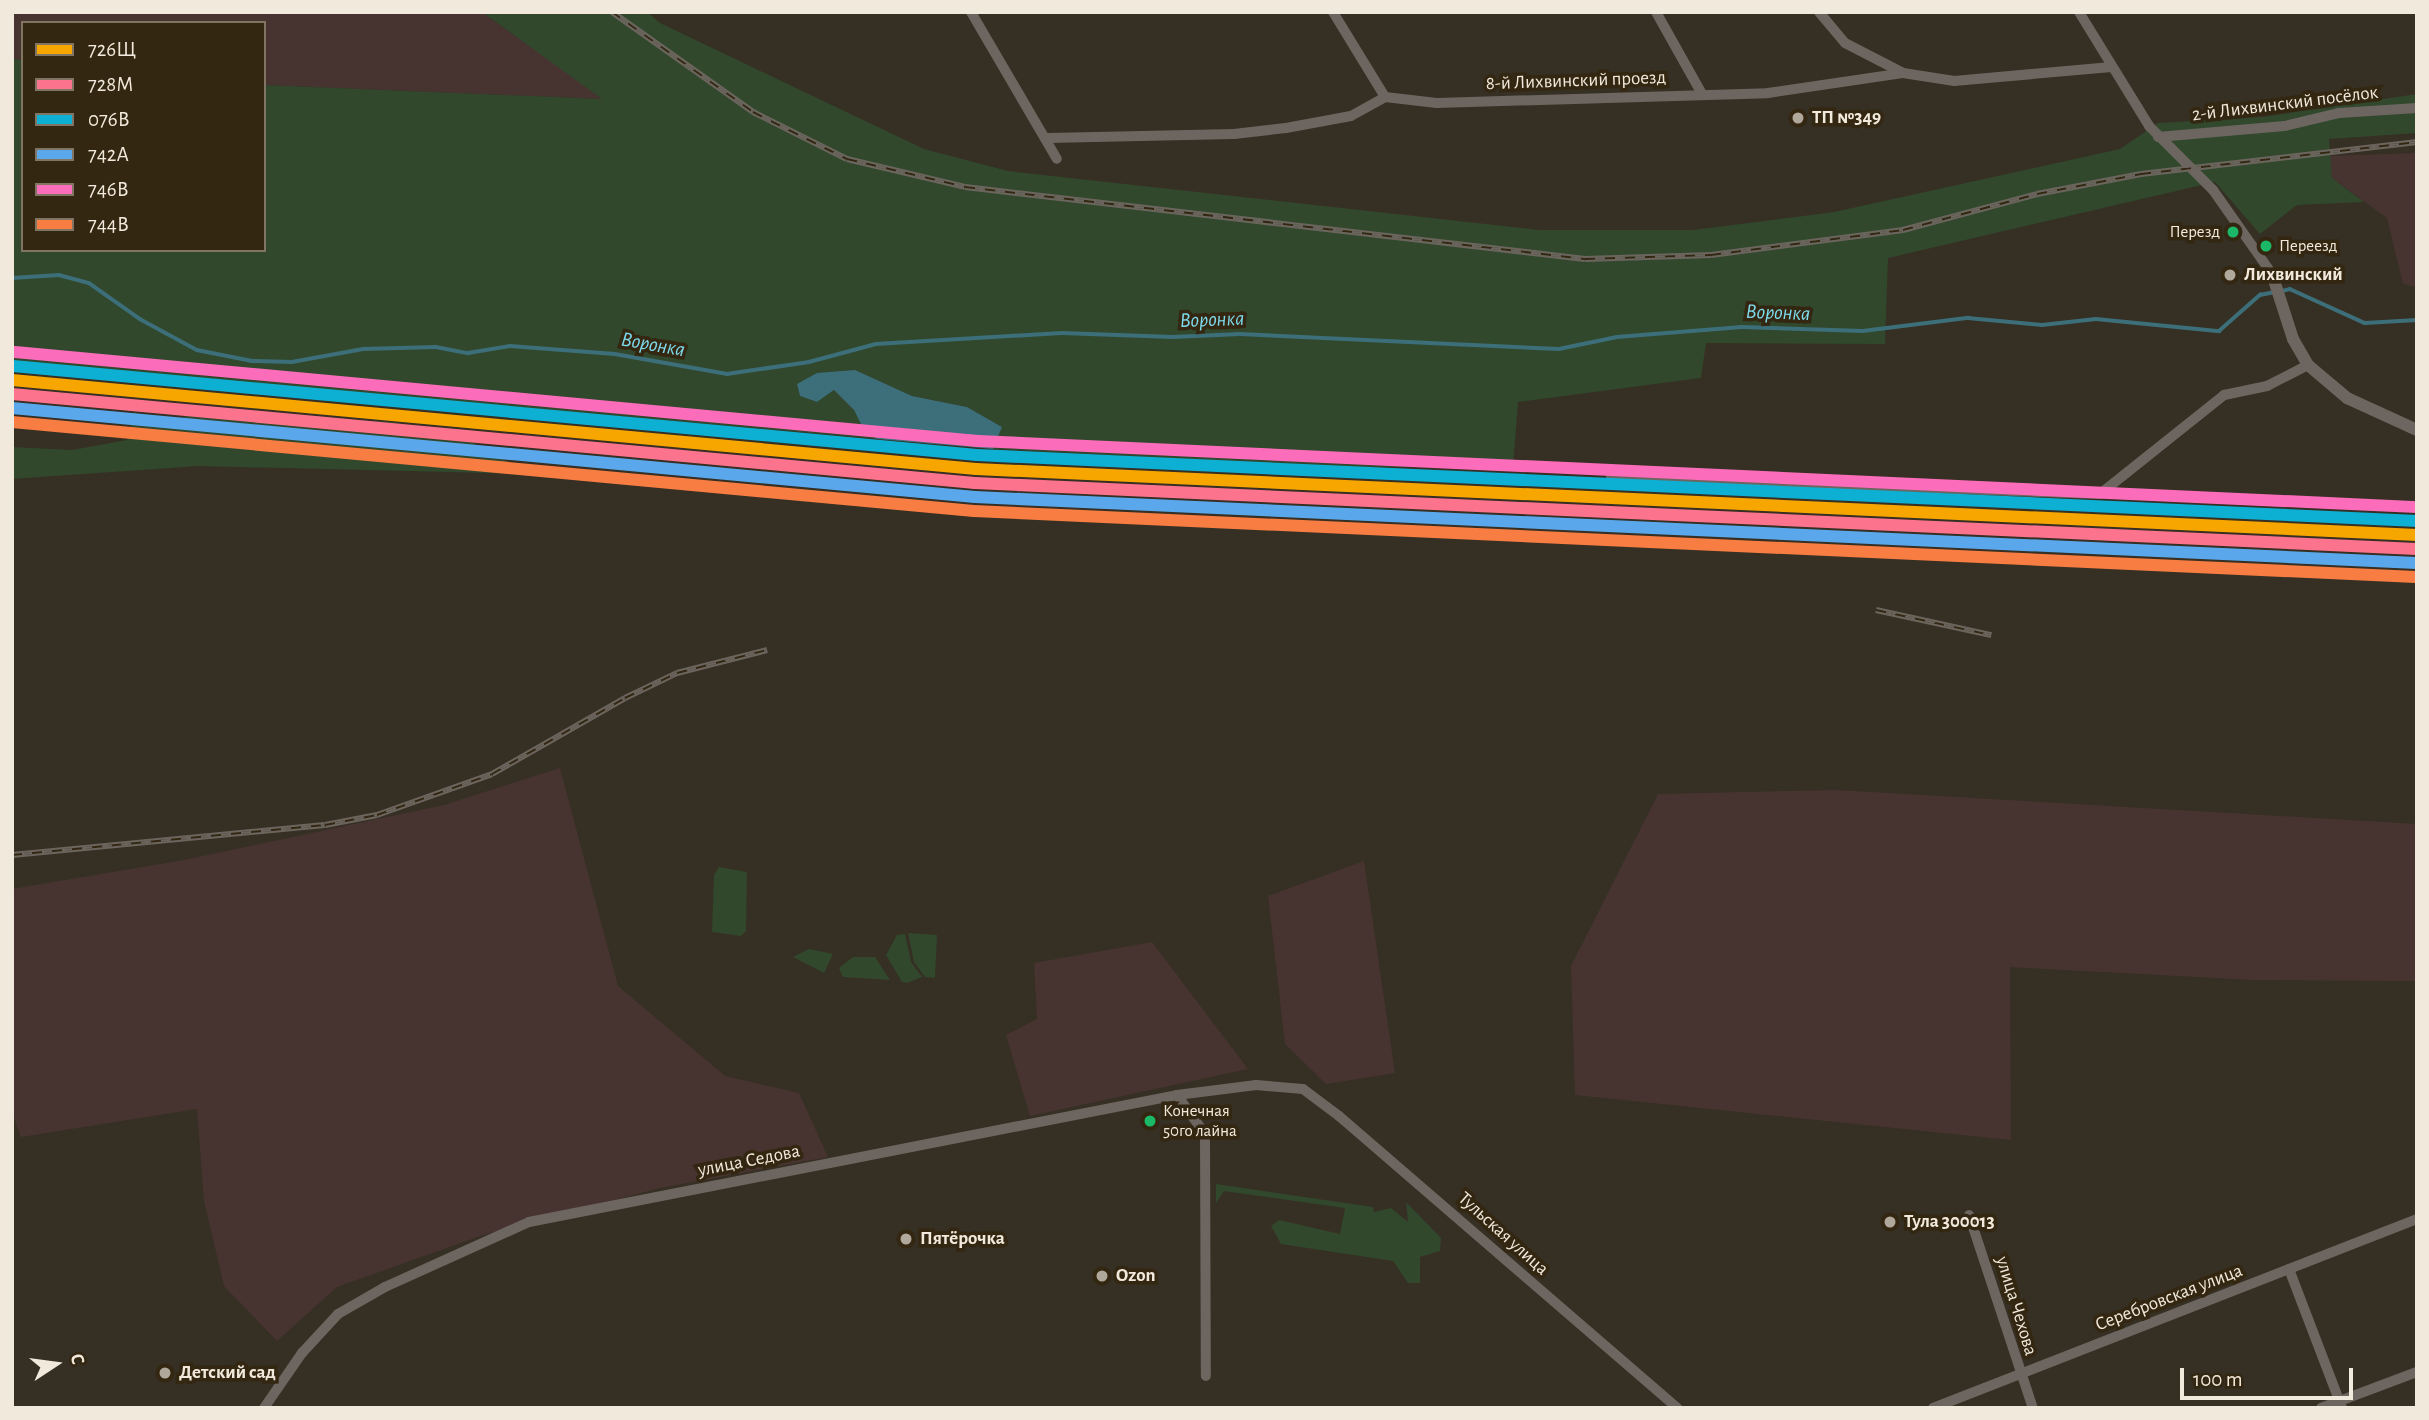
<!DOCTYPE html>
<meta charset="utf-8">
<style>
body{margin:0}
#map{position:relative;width:2429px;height:1420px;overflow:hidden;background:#362f23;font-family:"Alegreya Sans",sans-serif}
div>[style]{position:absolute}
.industrial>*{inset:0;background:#473431}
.green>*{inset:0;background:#31482d}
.water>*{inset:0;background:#3c6f79}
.stream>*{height:3.5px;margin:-1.75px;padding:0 1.75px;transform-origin:1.75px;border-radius:1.75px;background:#3c6f79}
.minor>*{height:10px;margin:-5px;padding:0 5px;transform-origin:5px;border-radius:5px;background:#6d6660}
.tertiary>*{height:12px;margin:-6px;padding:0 6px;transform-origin:6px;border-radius:6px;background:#6d6660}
.rail>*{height:6px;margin-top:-3px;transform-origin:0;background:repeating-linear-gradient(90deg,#342711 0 10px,#6c655e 0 20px);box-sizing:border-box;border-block:2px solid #6c655e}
.rail-1>*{height:12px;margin:-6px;padding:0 6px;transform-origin:6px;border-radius:6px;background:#f7a600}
.rail-2>*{height:12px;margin:-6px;padding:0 6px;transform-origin:6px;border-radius:6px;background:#fc738d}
.rail-3>*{height:12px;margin:-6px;padding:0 6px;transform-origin:6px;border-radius:6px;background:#0dafd3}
.rail-4>*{height:12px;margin:-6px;padding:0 6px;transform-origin:6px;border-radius:6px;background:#5aa8eb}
.rail-5>*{height:12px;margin:-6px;padding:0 6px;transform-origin:6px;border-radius:6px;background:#fb6dba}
.rail-6>*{height:12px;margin:-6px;padding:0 6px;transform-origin:6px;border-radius:6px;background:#f77d43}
.dots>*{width:19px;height:19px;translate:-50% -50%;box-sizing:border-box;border:4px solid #342711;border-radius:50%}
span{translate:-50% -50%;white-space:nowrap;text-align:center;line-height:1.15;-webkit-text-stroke:7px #342711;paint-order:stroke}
.bus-label{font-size:17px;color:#f1e9db}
.right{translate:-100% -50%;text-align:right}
.left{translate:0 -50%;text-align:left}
.street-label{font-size:19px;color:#f1e9db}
.poi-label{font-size:19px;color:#f1e9db;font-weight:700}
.water-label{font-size:21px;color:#7edbee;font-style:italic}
.frame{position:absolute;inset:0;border:14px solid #f1e9db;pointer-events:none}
.legend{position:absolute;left:21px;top:21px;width:245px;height:231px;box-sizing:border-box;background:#342711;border:2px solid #807562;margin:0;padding:9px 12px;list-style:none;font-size:21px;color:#f1e9db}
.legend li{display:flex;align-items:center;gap:14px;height:35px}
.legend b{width:35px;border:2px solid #807562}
.north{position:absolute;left:21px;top:1329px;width:70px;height:70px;-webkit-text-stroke:5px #342711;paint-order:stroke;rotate:77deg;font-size:19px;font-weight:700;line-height:28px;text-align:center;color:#f1e9db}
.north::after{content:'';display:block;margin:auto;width:24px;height:32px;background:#f1e9db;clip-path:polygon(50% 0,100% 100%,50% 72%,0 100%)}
.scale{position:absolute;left:2180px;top:1368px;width:173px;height:32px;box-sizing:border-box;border:4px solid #f1e9db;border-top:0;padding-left:9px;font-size:21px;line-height:24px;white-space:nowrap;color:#f1e9db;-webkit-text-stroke:5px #342711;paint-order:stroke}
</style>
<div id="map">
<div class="industrial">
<i style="clip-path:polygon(12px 12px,482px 12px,603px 99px,264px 85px,264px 23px,23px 23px,23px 60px,12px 59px)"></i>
<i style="clip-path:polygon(2417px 153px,2417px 287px,2403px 284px,2387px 218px,2332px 178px,2329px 156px)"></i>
<i style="clip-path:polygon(560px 768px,618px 986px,725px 1076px,799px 1093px,828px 1157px,660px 1188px,483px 1235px,337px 1287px,277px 1341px,224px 1286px,204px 1201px,197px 1109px,21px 1137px,12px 1112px,12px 889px,184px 860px,444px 805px)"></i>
<i style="clip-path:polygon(1836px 790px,2417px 824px,2417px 981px,2254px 980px,2010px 967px,2011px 1140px,1575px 1095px,1571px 966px,1658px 794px)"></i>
<i style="clip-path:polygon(1364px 861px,1395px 1073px,1326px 1084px,1285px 1044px,1268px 896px)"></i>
<i style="clip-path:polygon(1152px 942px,1248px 1069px,1030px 1116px,1006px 1035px,1037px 1019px,1034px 963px)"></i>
</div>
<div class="green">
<i style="clip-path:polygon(482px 12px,647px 12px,660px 23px,924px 149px,1008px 171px,1539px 230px,1693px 230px,1834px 212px,2120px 149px,2158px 123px,2263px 117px,2417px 94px,2417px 133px,2329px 139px,2332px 178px,2364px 202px,2297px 205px,2260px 234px,2215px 182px,1888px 258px,1885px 344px,1706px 343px,1701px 378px,1518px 402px,1513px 467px,1345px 467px,993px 449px,1002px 427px,967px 407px,912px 396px,855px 370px,797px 384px,800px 396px,817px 402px,834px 390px,854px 410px,866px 432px,877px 439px,12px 362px,12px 59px,23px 60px,23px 250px,264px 250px,264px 85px,602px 99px)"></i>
<i style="clip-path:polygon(134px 412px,173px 427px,189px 413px,393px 422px,465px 438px,529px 474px,198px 466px,12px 479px,12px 447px,72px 450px,127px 440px)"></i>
<i style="clip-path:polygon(719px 867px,747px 872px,746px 931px,741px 936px,712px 932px,714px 875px)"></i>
<i style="clip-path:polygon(908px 933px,937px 935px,935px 978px,925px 977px,914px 962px)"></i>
<i style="clip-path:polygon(905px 934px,911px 962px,922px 977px,907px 983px,902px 982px,886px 955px,897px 935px)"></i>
<i style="clip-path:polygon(809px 949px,833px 954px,824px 973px,793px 957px)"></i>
<i style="clip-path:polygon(853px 957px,875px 957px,890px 980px,843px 977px,839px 968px)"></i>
<i style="clip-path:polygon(1216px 1184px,1373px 1207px,1374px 1212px,1391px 1208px,1408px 1222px,1406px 1202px,1441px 1238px,1440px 1251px,1420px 1257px,1420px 1283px,1408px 1283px,1393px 1261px,1281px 1244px,1271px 1226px,1279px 1220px,1340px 1234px,1345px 1208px,1224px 1191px,1216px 1203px)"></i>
</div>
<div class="water">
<i style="clip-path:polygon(855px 370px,912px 396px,967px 407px,1002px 427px,993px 449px,877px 439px,865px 432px,854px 410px,834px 390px,817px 402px,800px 396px,797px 384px,817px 373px)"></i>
</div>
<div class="stream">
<i style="left:12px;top:278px;width:47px;rotate:-3.7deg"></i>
<i style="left:59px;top:275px;width:31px;rotate:15deg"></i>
<i style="left:89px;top:283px;width:62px;rotate:35.2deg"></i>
<i style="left:140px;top:319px;width:65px;rotate:28.5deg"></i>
<i style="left:197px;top:350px;width:56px;rotate:11.3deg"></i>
<i style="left:252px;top:361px;width:40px;rotate:1.4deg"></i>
<i style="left:292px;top:362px;width:72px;rotate:-10.4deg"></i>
<i style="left:363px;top:349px;width:73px;rotate:-1.6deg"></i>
<i style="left:436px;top:347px;width:33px;rotate:11deg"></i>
<i style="left:468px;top:353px;width:43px;rotate:-9.5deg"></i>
<i style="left:510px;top:346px;width:105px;rotate:4.4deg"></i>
<i style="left:615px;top:354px;width:114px;rotate:10.1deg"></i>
<i style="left:727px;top:374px;width:83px;rotate:-8.3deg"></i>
<i style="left:809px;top:362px;width:69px;rotate:-15deg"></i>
<i style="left:876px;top:344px;width:186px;rotate:-3.4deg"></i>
<i style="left:1062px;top:333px;width:111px;rotate:2.1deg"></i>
<i style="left:1173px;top:337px;width:67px;rotate:-2.6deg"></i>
<i style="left:1240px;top:334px;width:319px;rotate:2.7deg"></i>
<i style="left:1559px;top:349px;width:59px;rotate:-11.7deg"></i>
<i style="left:1617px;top:337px;width:125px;rotate:-4.6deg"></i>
<i style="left:1742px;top:327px;width:121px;rotate:1.9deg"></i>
<i style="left:1863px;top:331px;width:106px;rotate:-7.1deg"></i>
<i style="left:1968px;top:318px;width:74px;rotate:5.4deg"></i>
<i style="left:2042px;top:325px;width:54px;rotate:-6.3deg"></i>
<i style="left:2096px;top:319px;width:124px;rotate:5.6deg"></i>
<i style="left:2219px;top:331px;width:55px;rotate:-41.3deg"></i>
<i style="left:2260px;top:295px;width:15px;rotate:-11deg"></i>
<i style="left:2282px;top:291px;width:8px;rotate:-14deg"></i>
<i style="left:2290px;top:289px;width:82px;rotate:24.4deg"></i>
<i style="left:2365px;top:323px;width:52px;rotate:-3.3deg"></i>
</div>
<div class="minor">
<i style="left:971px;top:12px;width:170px;rotate:59.7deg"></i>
<i style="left:1333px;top:12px;width:100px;rotate:58.5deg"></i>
<i style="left:1656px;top:12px;width:94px;rotate:60.7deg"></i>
<i style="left:1819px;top:12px;width:40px;rotate:50deg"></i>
<i style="left:1845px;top:43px;width:65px;rotate:27.3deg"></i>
<i style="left:2079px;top:12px;width:134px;rotate:58.4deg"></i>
<i style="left:2149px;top:126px;width:91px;rotate:45deg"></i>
<i style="left:2213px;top:190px;width:103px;rotate:54.9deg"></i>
<i style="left:2158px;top:137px;width:127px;rotate:-5deg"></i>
<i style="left:2285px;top:126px;width:56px;rotate:-13.5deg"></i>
<i style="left:2339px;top:113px;width:78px;rotate:-3.7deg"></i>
<i style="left:1048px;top:138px;width:186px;rotate:-1.2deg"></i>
<i style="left:1234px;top:134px;width:52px;rotate:-6.6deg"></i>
<i style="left:1286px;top:128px;width:66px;rotate:-10.5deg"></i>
<i style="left:1351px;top:116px;width:39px;rotate:-29deg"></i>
<i style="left:1385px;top:97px;width:52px;rotate:6.6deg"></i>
<i style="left:1437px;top:103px;width:331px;rotate:-1.7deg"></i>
<i style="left:1768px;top:93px;width:136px;rotate:-8.4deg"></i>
<i style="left:1903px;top:73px;width:52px;rotate:8.9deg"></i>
<i style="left:1954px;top:81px;width:158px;rotate:-5.1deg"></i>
<i style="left:1611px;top:477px;width:489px;rotate:2deg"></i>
<i style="left:2100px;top:494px;width:159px;rotate:-38.6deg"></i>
<i style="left:2224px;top:395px;width:44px;rotate:-11.8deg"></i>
<i style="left:2267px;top:386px;width:46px;rotate:-27.1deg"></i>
<i style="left:1177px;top:1095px;width:48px;rotate:54.3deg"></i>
<i style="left:1205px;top:1134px;width:242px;rotate:89.8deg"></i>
<i style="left:1969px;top:1215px;width:203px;rotate:71.7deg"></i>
<i style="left:2289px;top:1269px;width:149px;rotate:69.1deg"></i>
<i style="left:264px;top:1408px;width:67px;rotate:-55.4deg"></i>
<i style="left:302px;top:1353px;width:53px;rotate:-47.3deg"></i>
<i style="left:338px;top:1314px;width:54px;rotate:-29.9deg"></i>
<i style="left:385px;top:1287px;width:158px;rotate:-24.3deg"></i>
<i style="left:529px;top:1222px;width:660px;rotate:-11.09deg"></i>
<i style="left:1177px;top:1095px;width:80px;rotate:-7.2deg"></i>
<i style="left:1256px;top:1085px;width:47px;rotate:4.9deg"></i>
<i style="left:1303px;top:1089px;width:45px;rotate:36.9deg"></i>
<i style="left:1339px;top:1116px;width:447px;rotate:40.8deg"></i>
<i style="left:1933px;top:1408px;width:520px;rotate:-21.33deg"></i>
<i style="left:2321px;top:1408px;width:103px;rotate:-20.6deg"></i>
</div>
<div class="tertiary">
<i style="left:2272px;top:274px;width:68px;rotate:72.1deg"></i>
<i style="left:2293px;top:339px;width:30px;rotate:60deg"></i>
<i style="left:2308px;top:365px;width:51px;rotate:40.2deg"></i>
<i style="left:2347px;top:398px;width:77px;rotate:24.6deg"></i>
</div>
<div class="rail">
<i style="left:612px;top:12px;width:173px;rotate:35.3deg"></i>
<i style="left:753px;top:112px;width:105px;rotate:26.6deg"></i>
<i style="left:847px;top:159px;width:121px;rotate:13.3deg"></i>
<i style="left:965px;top:187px;width:624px;rotate:6.62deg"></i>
<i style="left:1585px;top:259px;width:126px;rotate:-1.8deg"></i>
<i style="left:1711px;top:255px;width:194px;rotate:-7.4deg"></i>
<i style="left:1903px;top:230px;width:139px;rotate:-15deg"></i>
<i style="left:2037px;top:194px;width:106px;rotate:-10.9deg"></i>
<i style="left:2141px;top:174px;width:278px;rotate:-6.6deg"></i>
<i style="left:1876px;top:610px;width:118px;rotate:12.3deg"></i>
<i style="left:12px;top:855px;width:314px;rotate:-5.5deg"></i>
<i style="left:325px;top:825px;width:53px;rotate:-10.9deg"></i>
<i style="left:377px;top:815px;width:122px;rotate:-19.6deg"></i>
<i style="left:492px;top:774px;width:153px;rotate:-29.7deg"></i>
<i style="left:625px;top:698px;width:58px;rotate:-25.7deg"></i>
<i style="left:677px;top:673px;width:93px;rotate:-14.3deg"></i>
</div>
<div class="rail-1">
<i style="left:12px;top:380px;width:968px;rotate:5.27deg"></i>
<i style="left:976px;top:469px;width:1443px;rotate:2.62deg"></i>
</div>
<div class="rail-2">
<i style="left:12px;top:394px;width:967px;rotate:5.28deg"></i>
<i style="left:975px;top:483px;width:1443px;rotate:2.62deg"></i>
</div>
<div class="rail-3">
<i style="left:13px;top:366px;width:968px;rotate:5.27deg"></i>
<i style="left:977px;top:455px;width:1442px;rotate:2.62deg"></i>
</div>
<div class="rail-4">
<i style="left:12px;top:408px;width:967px;rotate:5.28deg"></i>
<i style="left:975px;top:497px;width:1443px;rotate:2.62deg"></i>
</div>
<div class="rail-5">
<i style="left:15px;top:352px;width:967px;rotate:5.28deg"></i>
<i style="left:978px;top:441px;width:1441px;rotate:2.63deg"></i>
</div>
<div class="rail-6">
<i style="left:12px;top:422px;width:966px;rotate:5.29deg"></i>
<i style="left:974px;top:511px;width:1443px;rotate:2.62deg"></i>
</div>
<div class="dots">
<i style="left:1798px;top:118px;background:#b0a89b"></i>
<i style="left:2233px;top:232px;background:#1ab867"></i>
<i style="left:2266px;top:246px;background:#1ab867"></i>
<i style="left:2230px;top:275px;background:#b0a89b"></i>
<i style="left:1150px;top:1121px;background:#1ab867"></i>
<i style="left:1890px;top:1222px;background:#b0a89b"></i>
<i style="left:906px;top:1239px;background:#b0a89b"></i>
<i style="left:1102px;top:1276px;background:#b0a89b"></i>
<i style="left:165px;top:1373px;background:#b0a89b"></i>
</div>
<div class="bus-label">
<span class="right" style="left:2220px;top:232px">Перезд</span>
<span class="left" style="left:2279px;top:246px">Переезд</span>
<span class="left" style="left:1163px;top:1121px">Конечная<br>50го лайна</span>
</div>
<div class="street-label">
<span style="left:1576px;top:81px;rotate:-2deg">8-й Лихвинский проезд</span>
<span style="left:2285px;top:104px;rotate:-7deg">2-й Лихвинский посёлок</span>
<span style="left:749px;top:1161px;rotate:-11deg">улица Седова</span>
<span style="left:1503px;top:1234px;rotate:42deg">Тульская улица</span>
<span style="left:2169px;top:1298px;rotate:-21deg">Серебровская улица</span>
<span style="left:2016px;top:1306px;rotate:73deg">улица Чехова</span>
</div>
<div class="poi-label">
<span class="left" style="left:1812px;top:118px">ТП №349</span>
<span class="left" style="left:2244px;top:275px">Лихвинский</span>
<span class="left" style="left:1904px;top:1222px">Тула 300013</span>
<span class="left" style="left:920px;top:1239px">Пятёрочка</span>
<span class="left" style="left:1116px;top:1276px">Ozon</span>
<span class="left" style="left:179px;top:1373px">Детский сад</span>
</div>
<div class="water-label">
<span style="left:1778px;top:313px;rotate:2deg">Воронка</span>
<span style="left:1212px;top:320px;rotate:-2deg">Воронка</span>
<span style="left:653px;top:345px;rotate:10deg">Воронка</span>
</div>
<div class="frame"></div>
<ul class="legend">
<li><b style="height:9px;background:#f7a600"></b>726Щ</li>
<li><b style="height:9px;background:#fc738d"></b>728М</li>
<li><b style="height:9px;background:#0dafd3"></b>076В</li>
<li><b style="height:9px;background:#5aa8eb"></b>742А</li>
<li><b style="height:9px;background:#fb6dba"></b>746В</li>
<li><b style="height:9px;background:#f77d43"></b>744В</li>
</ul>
<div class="north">С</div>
<div class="scale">100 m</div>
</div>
